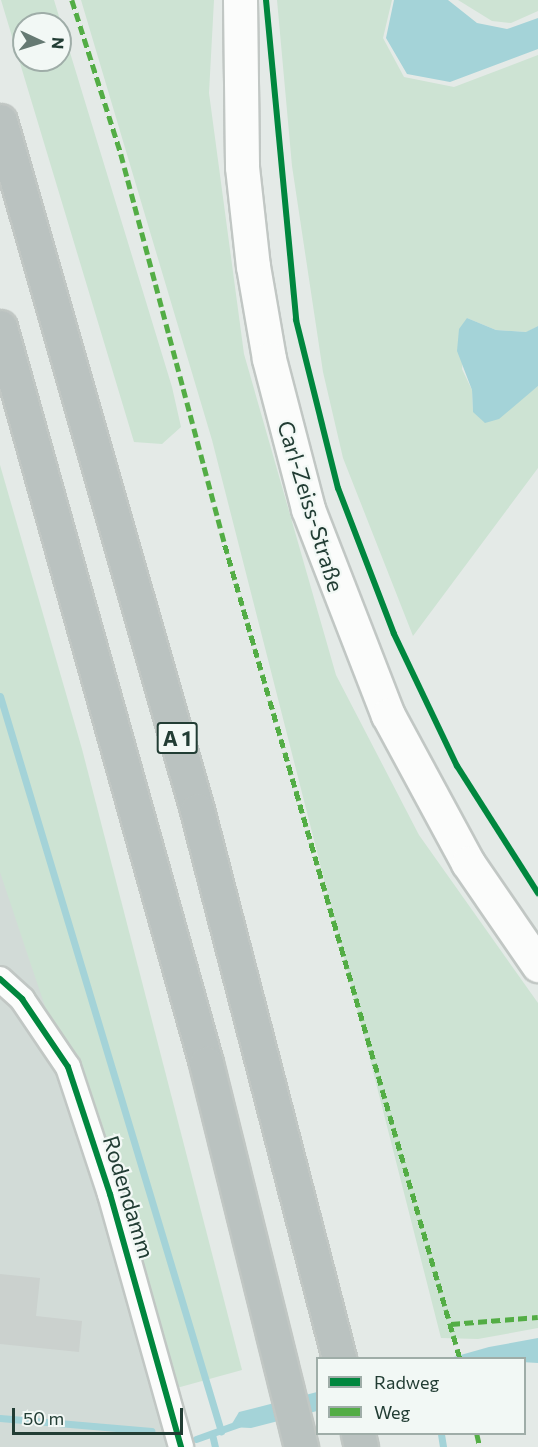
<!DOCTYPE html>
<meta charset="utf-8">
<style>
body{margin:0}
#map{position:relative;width:538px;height:1447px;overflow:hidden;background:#e4eae7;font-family:Commissioner,sans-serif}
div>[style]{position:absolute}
.built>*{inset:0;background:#d2dbd7}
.green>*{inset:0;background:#cde3d3}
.water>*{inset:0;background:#a4d3d8}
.stream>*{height:7px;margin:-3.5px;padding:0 3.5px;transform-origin:3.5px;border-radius:3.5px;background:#a4d3d8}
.building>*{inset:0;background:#cbd1ce}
.roads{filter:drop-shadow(2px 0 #c1c7c4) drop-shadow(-2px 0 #c1c7c4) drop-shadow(0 2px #c1c7c4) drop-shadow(0 -2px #c1c7c4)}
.minor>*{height:24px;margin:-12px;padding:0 12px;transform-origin:12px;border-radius:12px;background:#fbfcfb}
.secondary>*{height:33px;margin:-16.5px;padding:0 16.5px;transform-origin:16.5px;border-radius:16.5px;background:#fbfcfb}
.motorway>*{height:33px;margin:-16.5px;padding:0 16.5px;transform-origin:16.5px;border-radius:16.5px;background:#bac2c0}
.quiet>*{height:4.5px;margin-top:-2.25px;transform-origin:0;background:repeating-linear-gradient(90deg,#53ad45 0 9px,transparent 0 13.5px)}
.cycleway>*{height:6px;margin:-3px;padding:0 3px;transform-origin:3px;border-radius:3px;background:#00873e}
span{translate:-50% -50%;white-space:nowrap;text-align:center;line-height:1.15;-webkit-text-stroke:4.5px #f2f8f5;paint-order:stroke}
.shield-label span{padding:2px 4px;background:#f2f8f5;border:2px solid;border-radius:4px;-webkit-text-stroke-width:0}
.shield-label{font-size:21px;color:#223d34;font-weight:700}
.street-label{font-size:22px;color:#223d34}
.legend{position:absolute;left:316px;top:1357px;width:210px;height:78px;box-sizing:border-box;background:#f2f8f5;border:2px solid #9fada8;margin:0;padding:8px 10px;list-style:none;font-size:18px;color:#223d34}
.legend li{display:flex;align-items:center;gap:12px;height:30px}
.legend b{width:30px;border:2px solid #9fada8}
.north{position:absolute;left:12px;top:12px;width:60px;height:60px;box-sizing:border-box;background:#f2f8f5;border:2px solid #9fada8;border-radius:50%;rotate:94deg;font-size:16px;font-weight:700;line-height:24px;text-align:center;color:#223d34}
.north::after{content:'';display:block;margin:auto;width:21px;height:27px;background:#667a73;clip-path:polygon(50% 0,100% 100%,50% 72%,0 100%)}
.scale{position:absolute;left:12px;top:1408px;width:171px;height:27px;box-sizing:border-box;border:3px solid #223d34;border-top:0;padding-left:8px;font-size:18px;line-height:21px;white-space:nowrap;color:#223d34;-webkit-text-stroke:4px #f2f8f5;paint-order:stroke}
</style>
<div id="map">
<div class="built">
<i style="clip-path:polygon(0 827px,188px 1447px,0 1447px)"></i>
</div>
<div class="green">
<i style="clip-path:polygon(evenodd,1px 0,54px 0,172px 387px,181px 427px,162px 444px,134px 442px,1px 0,24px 24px,60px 24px,60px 60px,24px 60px,24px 24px)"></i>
<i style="clip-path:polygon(81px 0,214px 0,209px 93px,244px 354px,336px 675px,419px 835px,538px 1003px,538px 1328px,478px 1339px,441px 1338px,212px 440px)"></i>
<i style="clip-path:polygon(277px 0,392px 0,383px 38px,404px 77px,454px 87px,538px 55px,538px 326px,527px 332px,496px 330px,467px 318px,462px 369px,472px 390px,473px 412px,518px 401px,538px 386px,538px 468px,413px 636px,343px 458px,323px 372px,292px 166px)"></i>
<i style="clip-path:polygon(458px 0,538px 0,538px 11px,511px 23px,492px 21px)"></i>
<i style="clip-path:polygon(0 465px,82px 749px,242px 1370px,173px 1389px,0 872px)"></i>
</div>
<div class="water">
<i style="clip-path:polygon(394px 0,448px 0,477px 23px,507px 29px,538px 18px,538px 49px,450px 82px,407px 74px,386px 38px)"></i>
<i style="clip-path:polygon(467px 318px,496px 330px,526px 332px,538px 326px,538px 386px,499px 419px,485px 423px,473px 412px,472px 390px,457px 351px,459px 329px)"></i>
<i style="clip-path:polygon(538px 1338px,538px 1363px,450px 1358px,489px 1347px)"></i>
<i style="clip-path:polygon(317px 1392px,317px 1411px,251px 1428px,230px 1427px,239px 1412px)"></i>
</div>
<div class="stream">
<i style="left:0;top:696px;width:768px;rotate:73.27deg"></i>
<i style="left:0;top:1418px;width:152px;rotate:4.9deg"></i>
<i style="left:212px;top:1434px;width:13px;rotate:77deg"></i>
<i style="left:441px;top:1434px;width:13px;rotate:81deg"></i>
<i style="left:196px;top:1439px;width:45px;rotate:-19.7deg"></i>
</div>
<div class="building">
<i style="clip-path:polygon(0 1274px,40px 1278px,36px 1316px,82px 1321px,79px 1352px,0 1344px)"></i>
</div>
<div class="roads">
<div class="minor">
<i style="left:0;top:979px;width:30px;rotate:42deg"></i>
<i style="left:22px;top:999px;width:82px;rotate:55.9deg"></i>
<i style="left:68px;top:1067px;width:134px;rotate:71.7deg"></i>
<i style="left:110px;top:1194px;width:263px;rotate:74.3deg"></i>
</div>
<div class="secondary">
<i style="left:240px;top:0;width:167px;rotate:89.3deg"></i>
<i style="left:242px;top:167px;width:100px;rotate:83.7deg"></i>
<i style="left:253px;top:266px;width:94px;rotate:80.2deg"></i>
<i style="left:269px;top:359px;width:155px;rotate:75.4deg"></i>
<i style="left:308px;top:509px;width:221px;rotate:68.8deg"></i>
<i style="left:388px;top:715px;width:168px;rotate:61.6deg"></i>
<i style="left:468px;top:863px;width:124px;rotate:55.5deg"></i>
</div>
<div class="motorway">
<i style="left:0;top:121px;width:717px;rotate:74.04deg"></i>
<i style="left:197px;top:810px;width:566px;rotate:75.47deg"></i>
<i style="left:0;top:327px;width:764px;rotate:74.36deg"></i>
<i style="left:206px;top:1063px;width:396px;rotate:76.1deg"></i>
<i style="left:358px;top:1434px;width:13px;rotate:77deg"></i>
</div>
</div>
<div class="quiet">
<i style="left:72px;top:0;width:162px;rotate:72.3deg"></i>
<i style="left:121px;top:154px;width:405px;rotate:75.1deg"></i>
<i style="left:225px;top:545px;width:846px;rotate:73.88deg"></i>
<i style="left:451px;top:1324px;width:87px;rotate:-4.6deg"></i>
<i style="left:477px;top:1434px;width:13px;rotate:77deg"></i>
</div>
<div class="cycleway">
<i style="left:266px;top:0;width:321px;rotate:84.6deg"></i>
<i style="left:296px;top:320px;width:173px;rotate:76deg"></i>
<i style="left:338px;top:488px;width:156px;rotate:69deg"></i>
<i style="left:394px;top:634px;width:146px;rotate:64.5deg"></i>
<i style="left:457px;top:766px;width:151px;rotate:57.5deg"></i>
<i style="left:0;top:979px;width:30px;rotate:42deg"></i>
<i style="left:22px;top:999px;width:82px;rotate:55.9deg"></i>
<i style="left:68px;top:1067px;width:134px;rotate:71.7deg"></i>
<i style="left:110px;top:1194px;width:263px;rotate:74.3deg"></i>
</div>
<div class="shield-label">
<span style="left:177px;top:738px">A 1</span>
</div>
<div class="street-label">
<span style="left:311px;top:506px;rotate:73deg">Carl-Zeiss-Straße</span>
<span style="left:129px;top:1197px;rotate:73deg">Rodendamm</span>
</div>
<ul class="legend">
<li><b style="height:8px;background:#00873e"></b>Radweg</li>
<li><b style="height:8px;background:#53ad45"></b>Weg</li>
</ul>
<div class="north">N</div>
<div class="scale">50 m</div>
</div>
